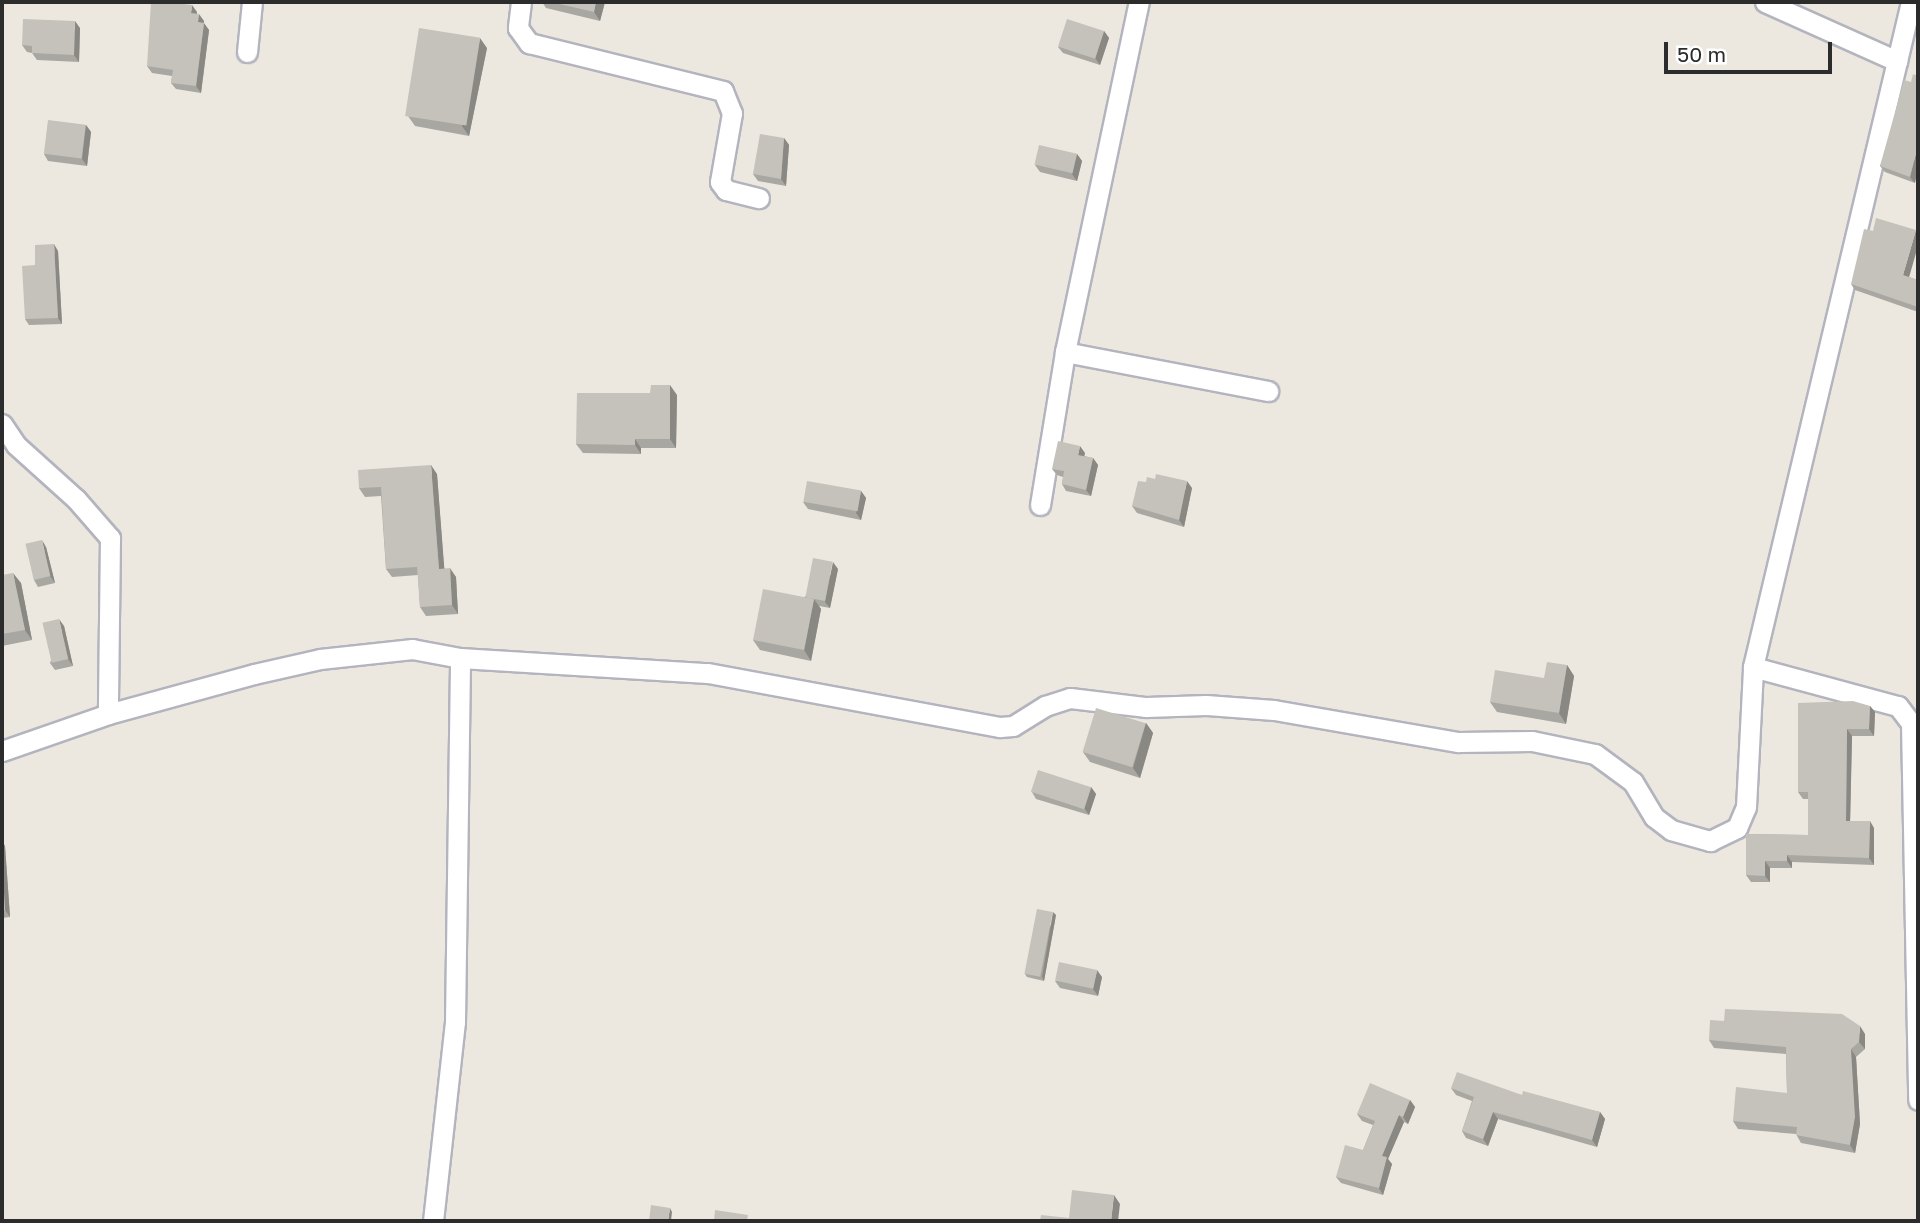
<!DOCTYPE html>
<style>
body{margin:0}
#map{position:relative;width:1920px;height:1223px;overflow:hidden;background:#ece8e0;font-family:"Golos Text",sans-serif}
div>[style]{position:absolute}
.roads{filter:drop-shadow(2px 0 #b3b4be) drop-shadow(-2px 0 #b3b4be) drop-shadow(0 2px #b3b4be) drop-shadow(0 -2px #b3b4be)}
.street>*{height:19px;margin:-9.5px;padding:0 9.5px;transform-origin:9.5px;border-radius:9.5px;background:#fff}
.wall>*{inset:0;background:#a9a7a1}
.shaded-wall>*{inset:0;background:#8a8883}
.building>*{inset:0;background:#c5c2bb;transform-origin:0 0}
span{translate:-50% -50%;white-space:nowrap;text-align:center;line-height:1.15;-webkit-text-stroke:7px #fff;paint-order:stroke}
.frame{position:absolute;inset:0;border:4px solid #2c2c2c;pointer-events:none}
.scale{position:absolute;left:1664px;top:42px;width:168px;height:32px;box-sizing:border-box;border:4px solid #2c2c2c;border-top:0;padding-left:9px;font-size:21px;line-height:24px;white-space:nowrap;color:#2c2c2c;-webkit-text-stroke:5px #fff;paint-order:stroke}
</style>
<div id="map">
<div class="roads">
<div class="street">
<i style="left:521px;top:2px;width:26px;rotate:97deg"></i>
<i style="left:518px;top:28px;width:19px;rotate:54deg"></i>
<i style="left:529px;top:43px;width:200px;rotate:13.9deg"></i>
<i style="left:723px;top:91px;width:24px;rotate:68deg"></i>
<i style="left:732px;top:113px;width:70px;rotate:99.9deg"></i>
<i style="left:720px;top:182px;width:10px;rotate:53deg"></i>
<i style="left:726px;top:190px;width:34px;rotate:14deg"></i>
<i style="left:1765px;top:2px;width:145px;rotate:24.1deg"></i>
<i style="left:1911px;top:2px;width:684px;rotate:103.37deg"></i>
<i style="left:1753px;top:667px;width:150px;rotate:15.1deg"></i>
<i style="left:1898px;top:706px;width:21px;rotate:53deg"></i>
<i style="left:1911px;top:723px;width:377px;rotate:88.9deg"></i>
<i style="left:247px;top:52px;width:50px;rotate:-84.3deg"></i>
<i style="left:1065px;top:352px;width:207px;rotate:10.9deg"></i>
<i style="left:2px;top:424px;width:25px;rotate:56deg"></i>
<i style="left:16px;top:445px;width:81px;rotate:42deg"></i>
<i style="left:76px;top:499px;width:52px;rotate:48.9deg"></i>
<i style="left:110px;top:538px;width:176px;rotate:90.7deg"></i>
<i style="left:1040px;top:505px;width:155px;rotate:-80.7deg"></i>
<i style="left:1065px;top:352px;width:358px;rotate:-78.1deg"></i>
<i style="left:2px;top:751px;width:112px;rotate:-19.2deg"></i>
<i style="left:108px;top:714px;width:151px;rotate:-15.3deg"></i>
<i style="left:254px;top:674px;width:68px;rotate:-12.8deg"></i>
<i style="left:320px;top:659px;width:93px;rotate:-6.2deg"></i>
<i style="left:412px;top:649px;width:49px;rotate:10.6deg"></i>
<i style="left:460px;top:658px;width:248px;rotate:3.5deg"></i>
<i style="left:708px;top:673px;width:297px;rotate:10.5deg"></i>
<i style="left:1000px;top:727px;width:13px;rotate:-4deg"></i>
<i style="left:1013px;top:726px;width:38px;rotate:-32deg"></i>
<i style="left:1045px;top:706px;width:26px;rotate:-18deg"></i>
<i style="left:1070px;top:698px;width:77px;rotate:6.8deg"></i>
<i style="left:1146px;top:707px;width:60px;rotate:-1.9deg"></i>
<i style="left:1206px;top:705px;width:68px;rotate:4.2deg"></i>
<i style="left:1274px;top:710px;width:187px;rotate:9.9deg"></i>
<i style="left:1458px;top:742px;width:74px;rotate:-0.8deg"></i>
<i style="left:1532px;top:741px;width:64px;rotate:11.7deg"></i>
<i style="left:1595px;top:754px;width:47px;rotate:36.4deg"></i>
<i style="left:1633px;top:782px;width:41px;rotate:59deg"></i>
<i style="left:1654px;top:817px;width:21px;rotate:37deg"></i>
<i style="left:1671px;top:830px;width:41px;rotate:15.8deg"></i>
<i style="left:1710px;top:841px;width:30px;rotate:-26deg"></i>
<i style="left:1737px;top:828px;width:23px;rotate:-67deg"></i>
<i style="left:1746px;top:807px;width:140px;rotate:-87.1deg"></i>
<i style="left:433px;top:1221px;width:200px;rotate:-83.7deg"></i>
<i style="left:455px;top:1022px;width:364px;rotate:-89.2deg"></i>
</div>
</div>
<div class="wall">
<i style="clip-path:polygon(542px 2px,605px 2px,600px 21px,546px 8px)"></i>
<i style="clip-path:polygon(197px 12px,197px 14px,204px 21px,203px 23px,209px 30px,201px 93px,176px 89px,171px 83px,172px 76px,152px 73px,147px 66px)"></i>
<i style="clip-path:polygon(80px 28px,79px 62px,37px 60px,32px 53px,27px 52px,22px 45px)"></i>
<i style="clip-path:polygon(1104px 31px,1109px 38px,1100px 65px,1063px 53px,1058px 47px)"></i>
<i style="clip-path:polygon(487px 48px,469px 136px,415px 126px,408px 116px)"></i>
<i style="clip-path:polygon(1911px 82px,1915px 183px,1885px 172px,1880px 166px)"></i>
<i style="clip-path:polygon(86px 125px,91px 132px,87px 166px,48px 161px,44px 154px)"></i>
<i style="clip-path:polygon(784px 138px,789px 145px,786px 186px,758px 181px,753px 174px)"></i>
<i style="clip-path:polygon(1077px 154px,1082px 161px,1077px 181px,1040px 172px,1035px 165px)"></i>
<i style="clip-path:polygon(58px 251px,62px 324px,29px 325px,25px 319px,35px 265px)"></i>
<i style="clip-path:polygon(1909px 277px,1918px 280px,1918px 312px,1855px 290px,1851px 284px)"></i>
<i style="clip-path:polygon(677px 395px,676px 448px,641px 448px,641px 454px,583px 453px,576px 444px)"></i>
<i style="clip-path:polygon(1085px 453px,1084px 456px,1093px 458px,1098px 465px,1091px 496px,1066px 491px,1062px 484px,1063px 477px,1057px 475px,1052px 469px)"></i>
<i style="clip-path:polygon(437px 474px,444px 568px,456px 577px,458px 614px,426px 616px,420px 607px,418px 575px,392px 577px,386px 569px,381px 496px,365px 497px,359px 488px)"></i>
<i style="clip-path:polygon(1192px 488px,1184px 527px,1137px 513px,1132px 506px)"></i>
<i style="clip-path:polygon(861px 491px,866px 498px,861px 520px,808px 509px,803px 502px)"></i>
<i style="clip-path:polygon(46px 547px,55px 583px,38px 587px,34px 580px)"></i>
<i style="clip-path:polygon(838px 569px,830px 608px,819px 606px,821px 609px,811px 661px,760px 650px,753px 640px)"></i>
<i style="clip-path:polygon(2px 575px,21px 583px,32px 640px,2px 646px)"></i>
<i style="clip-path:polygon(64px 626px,73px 666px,55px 670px,50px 663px)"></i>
<i style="clip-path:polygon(1567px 665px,1574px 676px,1566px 724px,1497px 712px,1490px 702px,1544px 678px)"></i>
<i style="clip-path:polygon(1798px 703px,1870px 706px,1875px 712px,1874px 736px,1852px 736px,1850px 821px,1874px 828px,1874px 865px,1792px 862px,1792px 868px,1770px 868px,1770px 882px,1751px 882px,1746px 875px,1746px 834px,1808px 835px,1808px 799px,1803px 799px,1798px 792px)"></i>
<i style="clip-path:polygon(1146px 723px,1153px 733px,1140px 778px,1090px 762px,1083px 752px)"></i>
<i style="clip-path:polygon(1091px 787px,1096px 794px,1089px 815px,1036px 799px,1032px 792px)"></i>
<i style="clip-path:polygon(2px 841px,5px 846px,10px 917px,2px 918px)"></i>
<i style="clip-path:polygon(1056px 915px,1044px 981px,1027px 977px,1025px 974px)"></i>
<i style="clip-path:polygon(1102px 977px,1098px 996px,1060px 988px,1055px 981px)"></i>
<i style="clip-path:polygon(1724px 1021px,1865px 1034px,1865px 1049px,1856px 1057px,1860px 1124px,1855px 1153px,1801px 1143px,1796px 1134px,1738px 1129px,1733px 1121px,1787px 1093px,1786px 1054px,1714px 1048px,1709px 1040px)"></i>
<i style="clip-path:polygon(1451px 1088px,1522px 1095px,1600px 1112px,1605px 1119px,1597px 1147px,1498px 1119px,1488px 1146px,1466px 1138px,1462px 1131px,1472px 1101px,1456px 1095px)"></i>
<i style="clip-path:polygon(1410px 1100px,1415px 1107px,1408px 1124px,1404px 1122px,1388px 1159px,1392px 1164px,1383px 1195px,1341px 1183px,1336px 1177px,1363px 1150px,1373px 1125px,1362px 1121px,1357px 1114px)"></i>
</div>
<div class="shaded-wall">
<i style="clip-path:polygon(596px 2px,605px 2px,600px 21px,594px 12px)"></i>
<i style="clip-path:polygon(192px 5px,197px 12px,196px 20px,191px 13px)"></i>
<i style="clip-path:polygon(199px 14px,204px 21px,203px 29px,198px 22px)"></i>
<i style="clip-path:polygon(75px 21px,80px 28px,79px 62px,74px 55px)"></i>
<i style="clip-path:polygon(204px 23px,209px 30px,201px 93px,196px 86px)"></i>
<i style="clip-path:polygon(1104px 31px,1109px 38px,1100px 65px,1095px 58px)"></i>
<i style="clip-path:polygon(480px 38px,487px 48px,469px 136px,462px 126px)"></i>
<i style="clip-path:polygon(86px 125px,91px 132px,87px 166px,82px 159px)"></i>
<i style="clip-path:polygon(784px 138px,789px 145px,786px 186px,781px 179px)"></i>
<i style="clip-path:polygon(1918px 145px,1918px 170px,1915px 183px,1910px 177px)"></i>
<i style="clip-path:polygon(1077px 154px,1082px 161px,1077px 181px,1072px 174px)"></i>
<i style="clip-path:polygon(1916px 230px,1918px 233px,1918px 246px,1908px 281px,1903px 275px)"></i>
<i style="clip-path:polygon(54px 244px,58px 251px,62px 324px,58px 318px)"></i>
<i style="clip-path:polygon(670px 385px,677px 395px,676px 448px,670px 439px)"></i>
<i style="clip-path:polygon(635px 439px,641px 448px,641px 454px,635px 445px)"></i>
<i style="clip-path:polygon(1080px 446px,1085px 453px,1083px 462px,1078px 455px)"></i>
<i style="clip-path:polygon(1093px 458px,1098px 465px,1091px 496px,1086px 490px)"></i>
<i style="clip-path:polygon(431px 465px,437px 474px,445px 577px,439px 569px)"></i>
<i style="clip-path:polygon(1187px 481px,1192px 488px,1184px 527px,1179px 520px)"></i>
<i style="clip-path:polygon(861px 491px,866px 498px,861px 520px,856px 513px)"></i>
<i style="clip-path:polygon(42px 540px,46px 547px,55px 583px,50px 576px)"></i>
<i style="clip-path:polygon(833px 562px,838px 569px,830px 608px,825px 602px)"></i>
<i style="clip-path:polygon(450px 568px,456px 577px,458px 614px,452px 605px)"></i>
<i style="clip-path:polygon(13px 573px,21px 583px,32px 640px,25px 630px)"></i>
<i style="clip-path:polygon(814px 599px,821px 609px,811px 661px,804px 650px)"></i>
<i style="clip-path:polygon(59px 619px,64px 626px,73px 666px,68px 659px)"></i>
<i style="clip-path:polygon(1567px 665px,1574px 676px,1566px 724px,1559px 713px)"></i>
<i style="clip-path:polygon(1870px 706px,1875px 712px,1874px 736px,1869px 729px)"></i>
<i style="clip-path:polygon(1146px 723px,1153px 733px,1140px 778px,1133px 768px)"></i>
<i style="clip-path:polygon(1847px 729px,1852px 736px,1850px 827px,1846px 821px)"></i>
<i style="clip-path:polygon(1091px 787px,1096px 794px,1089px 815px,1084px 808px)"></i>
<i style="clip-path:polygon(1870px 821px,1874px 828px,1874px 865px,1869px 858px)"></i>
<i style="clip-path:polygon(2px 841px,5px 846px,10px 917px,5px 910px,2px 860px)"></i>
<i style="clip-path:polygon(1787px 855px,1792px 862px,1792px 868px,1787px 861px)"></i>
<i style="clip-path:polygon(1765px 861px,1770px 868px,1770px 882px,1765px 876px)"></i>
<i style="clip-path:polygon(1053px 912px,1056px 915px,1044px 981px,1042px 977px)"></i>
<i style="clip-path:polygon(1097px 970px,1102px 977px,1098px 996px,1093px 989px)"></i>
<i style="clip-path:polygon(1860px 1026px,1865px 1034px,1865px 1049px,1859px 1042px)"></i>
<i style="clip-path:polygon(1851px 1049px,1856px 1057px,1860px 1124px,1855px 1153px,1850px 1145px)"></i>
<i style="clip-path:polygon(1410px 1100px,1415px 1107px,1408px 1124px,1403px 1117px)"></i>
<i style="clip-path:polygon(1493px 1112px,1498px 1119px,1488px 1146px,1483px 1139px)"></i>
<i style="clip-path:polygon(1600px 1112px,1605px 1119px,1597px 1147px,1592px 1140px)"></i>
<i style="clip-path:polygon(1399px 1115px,1404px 1122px,1388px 1159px,1392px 1164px,1383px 1195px,1379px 1188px,1382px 1156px)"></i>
<i style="clip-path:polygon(1114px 1195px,1120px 1204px,1118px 1221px,1111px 1221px)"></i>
<i style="clip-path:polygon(670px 1208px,672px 1212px,671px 1221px,668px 1221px)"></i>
</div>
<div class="building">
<i style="clip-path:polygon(151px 2px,168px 2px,192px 5px,191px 13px,199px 14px,198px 22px,204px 23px,196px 86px,171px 83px,173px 70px,147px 66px)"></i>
<i style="clip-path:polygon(551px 2px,596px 2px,594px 12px)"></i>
<i style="clip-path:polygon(23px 19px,75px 21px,74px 55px,32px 53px,32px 46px,22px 45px)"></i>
<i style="left:1067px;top:19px;width:39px;height:29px;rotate:18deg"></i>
<i style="left:419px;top:28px;width:62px;height:89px;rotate:9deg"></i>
<i style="clip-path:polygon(1913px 74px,1918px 76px,1918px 145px,1910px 177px,1880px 166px,1904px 80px,1911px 82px)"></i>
<i style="left:48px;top:120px;width:38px;height:34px;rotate:7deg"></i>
<i style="clip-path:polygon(760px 134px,784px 138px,781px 179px,753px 174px)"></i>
<i style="left:1039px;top:145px;width:39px;height:20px;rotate:13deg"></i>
<i style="clip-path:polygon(1876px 218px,1916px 230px,1903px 275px,1918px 280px,1918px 307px,1851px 284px,1864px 229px,1873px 231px)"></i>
<i style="clip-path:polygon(54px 244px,58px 318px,25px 319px,22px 266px,35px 265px,35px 245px)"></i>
<i style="clip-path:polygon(651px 385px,670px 385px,670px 439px,635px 439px,635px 445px,576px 444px,577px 393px,650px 393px)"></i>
<i style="clip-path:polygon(1058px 441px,1080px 446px,1078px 455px,1093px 458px,1086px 490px,1062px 484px,1064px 471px,1052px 469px)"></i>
<i style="clip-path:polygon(431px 465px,439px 569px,450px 568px,452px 605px,420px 607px,417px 567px,386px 569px,381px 487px,359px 488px,358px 470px)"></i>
<i style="clip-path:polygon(1156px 474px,1187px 481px,1179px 520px,1132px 506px,1138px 481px,1146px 482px,1147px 477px,1155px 479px)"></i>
<i style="left:807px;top:481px;width:55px;height:21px;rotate:10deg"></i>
<i style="left:42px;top:540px;width:37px;height:17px;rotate:77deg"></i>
<i style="left:813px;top:558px;width:20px;height:40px;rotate:11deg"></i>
<i style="clip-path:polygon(13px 573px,25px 630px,2px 634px,2px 575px)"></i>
<i style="left:763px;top:589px;width:52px;height:52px;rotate:11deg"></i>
<i style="left:59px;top:619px;width:41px;height:17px;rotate:77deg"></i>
<i style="clip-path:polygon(1547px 662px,1567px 665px,1559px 713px,1490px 702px,1495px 670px,1544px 678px)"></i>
<i style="clip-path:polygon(1853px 701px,1870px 706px,1869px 729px,1847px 729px,1846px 821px,1870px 821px,1869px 858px,1787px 855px,1787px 861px,1765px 861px,1765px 876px,1746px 875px,1746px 834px,1808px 835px,1808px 792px,1798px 792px,1798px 703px)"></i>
<i style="left:1096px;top:708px;width:52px;height:46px;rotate:17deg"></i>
<i style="left:1038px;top:770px;width:56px;height:23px;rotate:18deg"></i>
<i style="clip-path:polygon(2px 860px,5px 910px,2px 911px)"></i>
<i style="left:1037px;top:909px;width:16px;height:66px;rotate:11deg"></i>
<i style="left:1059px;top:962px;width:39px;height:19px;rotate:12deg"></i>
<i style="clip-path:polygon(1725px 1009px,1842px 1014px,1860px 1026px,1859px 1042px,1851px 1049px,1855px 1117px,1850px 1145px,1796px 1135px,1797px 1127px,1733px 1121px,1736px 1087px,1787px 1093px,1786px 1047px,1709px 1040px,1710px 1020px,1724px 1021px)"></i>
<i style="clip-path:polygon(1457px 1072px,1522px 1095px,1523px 1091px,1600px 1112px,1592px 1140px,1493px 1112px,1483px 1139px,1462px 1131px,1474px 1097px,1451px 1088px)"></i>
<i style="clip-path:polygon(1370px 1083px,1410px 1100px,1403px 1117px,1399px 1115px,1382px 1156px,1387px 1157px,1379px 1188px,1336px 1177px,1345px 1145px,1363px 1150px,1375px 1121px,1357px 1114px)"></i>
<i style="clip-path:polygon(1072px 1190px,1114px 1195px,1111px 1221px,1040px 1221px,1041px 1215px,1069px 1218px)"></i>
<i style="clip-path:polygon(651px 1205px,670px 1208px,668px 1221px,649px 1221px)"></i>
<i style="clip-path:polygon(715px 1210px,748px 1215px,747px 1221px,714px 1221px)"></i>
</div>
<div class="frame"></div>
<div class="scale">50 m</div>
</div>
